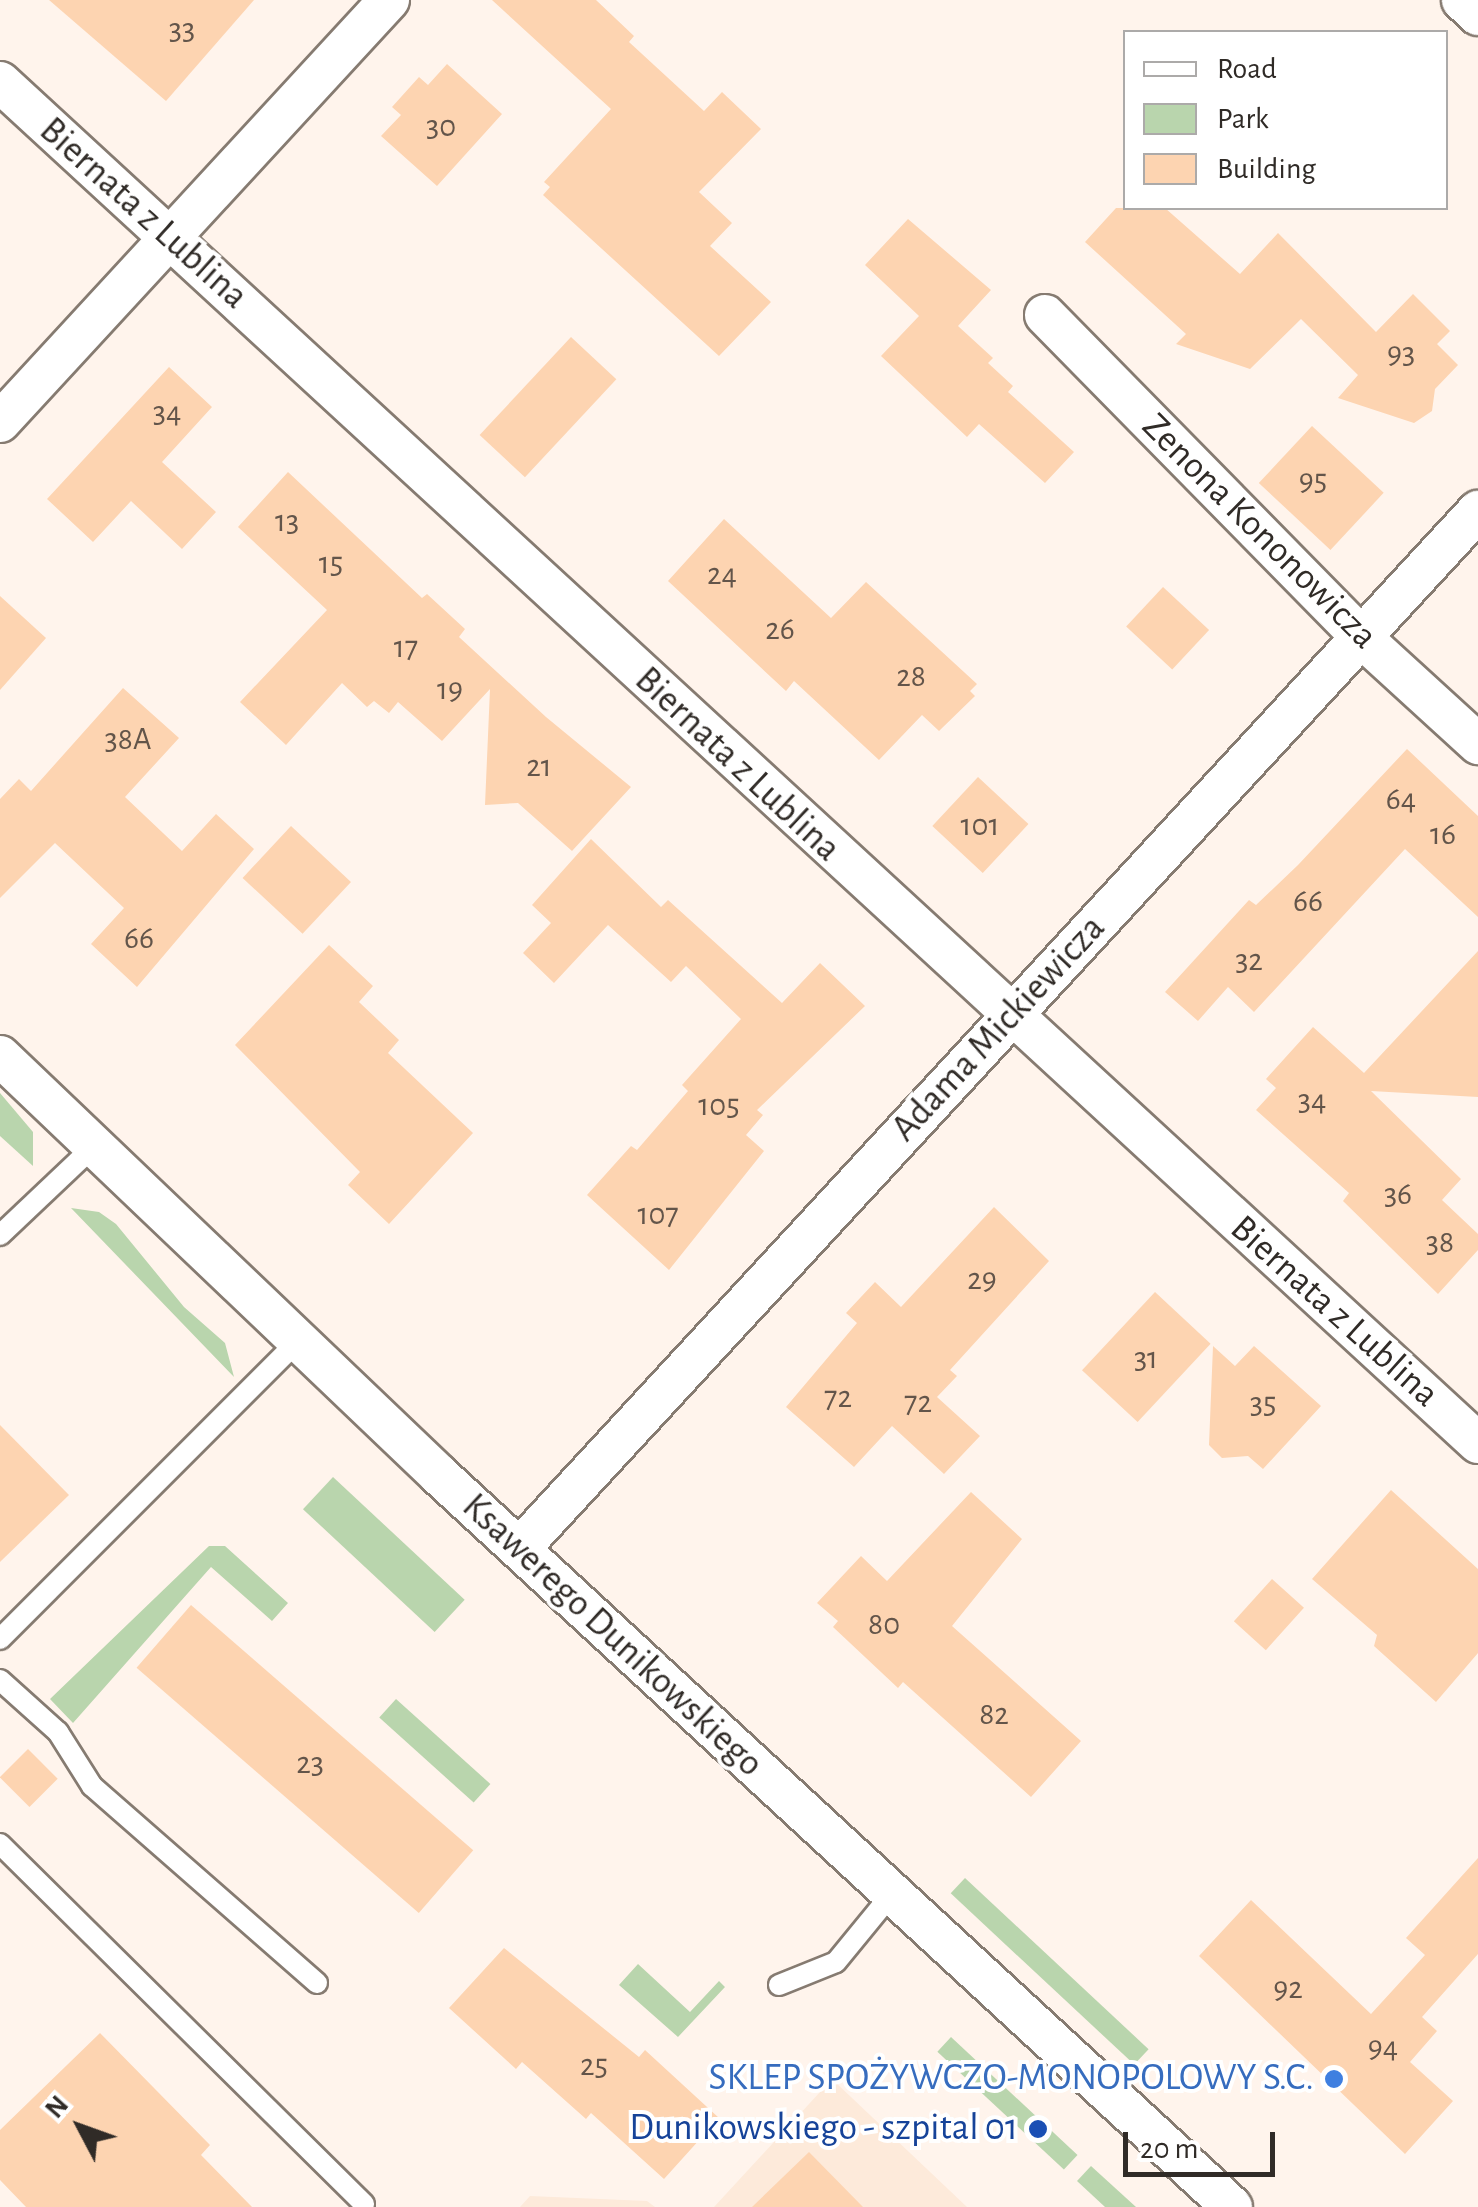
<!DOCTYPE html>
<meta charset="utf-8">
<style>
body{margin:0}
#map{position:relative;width:1478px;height:2207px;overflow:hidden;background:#fff4ec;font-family:"Alegreya Sans",sans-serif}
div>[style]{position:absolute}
.built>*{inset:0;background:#fdeada}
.green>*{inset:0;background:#b9d5ad;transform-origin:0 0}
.building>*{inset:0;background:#fdd4b1;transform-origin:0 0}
.roads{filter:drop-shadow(2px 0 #867b71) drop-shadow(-2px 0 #867b71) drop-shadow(0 2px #867b71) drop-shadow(0 -2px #867b71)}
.service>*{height:20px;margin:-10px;padding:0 10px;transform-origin:10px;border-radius:10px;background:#fff}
.minor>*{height:40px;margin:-20px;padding:0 20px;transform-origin:20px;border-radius:20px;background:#fff}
.dots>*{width:28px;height:28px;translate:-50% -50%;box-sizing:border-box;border:5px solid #fff;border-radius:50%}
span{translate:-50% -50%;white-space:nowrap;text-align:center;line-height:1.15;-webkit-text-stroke:8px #fff;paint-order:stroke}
.number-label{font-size:32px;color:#63554a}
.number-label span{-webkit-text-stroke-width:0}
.street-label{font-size:38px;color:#302b27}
.shop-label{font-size:38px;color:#366cbe}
.right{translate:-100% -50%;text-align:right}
.transit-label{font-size:38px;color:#164399}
.legend{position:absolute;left:1123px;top:30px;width:325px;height:180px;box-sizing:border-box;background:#fff;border:2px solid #acaaa9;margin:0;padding:12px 18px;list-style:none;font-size:30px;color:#302b27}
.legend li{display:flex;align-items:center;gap:20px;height:50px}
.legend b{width:50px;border:2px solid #acaaa9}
.north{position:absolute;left:30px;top:2077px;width:100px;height:100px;-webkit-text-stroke:8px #fff;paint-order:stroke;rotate:311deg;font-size:28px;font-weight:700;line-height:40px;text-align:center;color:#302b27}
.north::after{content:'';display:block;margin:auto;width:35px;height:45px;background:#302b27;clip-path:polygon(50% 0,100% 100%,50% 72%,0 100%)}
.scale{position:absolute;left:1123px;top:2132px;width:152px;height:45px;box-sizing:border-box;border:5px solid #302b27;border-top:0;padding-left:12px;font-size:30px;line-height:35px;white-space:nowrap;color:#302b27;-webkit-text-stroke:8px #fff;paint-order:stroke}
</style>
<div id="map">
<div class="built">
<i style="clip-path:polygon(832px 2079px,967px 2207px,714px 2207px)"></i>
<i style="clip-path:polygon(530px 2196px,647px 2201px,655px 2207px,520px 2207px)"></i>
</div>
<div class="green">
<i style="clip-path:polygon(0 1093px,33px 1132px,33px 1166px,0 1136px)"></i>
<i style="clip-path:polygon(71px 1208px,99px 1212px,116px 1224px,184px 1307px,225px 1343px,234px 1377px)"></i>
<i style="left:333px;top:1477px;width:180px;height:44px;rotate:43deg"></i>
<i style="clip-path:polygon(209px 1546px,225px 1546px,288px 1603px,272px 1621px,211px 1567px,73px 1723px,50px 1699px)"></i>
<i style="left:396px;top:1699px;width:127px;height:25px;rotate:42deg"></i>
<i style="left:965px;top:1878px;width:251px;height:21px;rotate:43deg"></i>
<i style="clip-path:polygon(638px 1964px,690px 2012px,719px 1981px,725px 1987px,678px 2037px,619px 1985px)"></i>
<i style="left:951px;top:2037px;width:173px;height:20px;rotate:43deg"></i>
<i style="clip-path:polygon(1091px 2166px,1136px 2207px,1105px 2207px,1077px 2181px)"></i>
</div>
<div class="building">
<i style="clip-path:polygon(49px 0,254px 0,166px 101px)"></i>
<i style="clip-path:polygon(492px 0,596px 0,634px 36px,629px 42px,704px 111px,722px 92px,761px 129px,699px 192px,732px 223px,710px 246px,771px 302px,719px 356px,543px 195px,550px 187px,544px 182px,611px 109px)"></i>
<i style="clip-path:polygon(447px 64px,502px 114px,437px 186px,381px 136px,401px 115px,392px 107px,419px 77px,428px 85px)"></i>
<i style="clip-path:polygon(1116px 208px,1165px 208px,1240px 274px,1278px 233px,1376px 332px,1413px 294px,1450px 331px,1437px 344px,1458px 365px,1435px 389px,1432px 411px,1414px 423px,1338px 398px,1358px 375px,1301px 319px,1250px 369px,1176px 344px,1186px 334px,1085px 242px)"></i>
<i style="clip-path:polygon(908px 219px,991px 290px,958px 326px,993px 358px,988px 363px,1013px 386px,1008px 392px,1074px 452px,1045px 483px,979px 424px,967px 437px,881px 356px,919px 316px,865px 265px)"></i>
<i style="left:571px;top:337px;width:62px;height:134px;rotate:43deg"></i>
<i style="clip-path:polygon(169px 367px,212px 407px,162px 462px,216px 512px,182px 549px,131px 501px,93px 542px,47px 499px)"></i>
<i style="left:1312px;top:426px;width:98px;height:78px;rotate:43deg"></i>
<i style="clip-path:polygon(288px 472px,422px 598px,427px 594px,465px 629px,459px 637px,546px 717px,631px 787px,572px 851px,518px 803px,485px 805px,490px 689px,442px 741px,398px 702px,389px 713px,374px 701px,367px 707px,342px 683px,286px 745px,240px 702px,327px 610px,238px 527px)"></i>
<i style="clip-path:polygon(724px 519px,831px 618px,866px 582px,977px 684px,970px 691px,975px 696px,939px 731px,922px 715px,879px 760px,794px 681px,786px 691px,668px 581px)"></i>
<i style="left:1163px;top:587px;width:63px;height:54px;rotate:43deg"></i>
<i style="clip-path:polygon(0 596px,46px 638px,0 690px)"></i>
<i style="clip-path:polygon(123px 688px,179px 738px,125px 797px,182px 851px,216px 814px,254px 849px,137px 987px,91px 944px,124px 908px,55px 843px,0 898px,0 799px,19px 779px,31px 791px)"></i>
<i style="clip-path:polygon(1407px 749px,1478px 816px,1478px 917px,1405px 849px,1254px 1012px,1228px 987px,1198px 1021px,1165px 992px,1249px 900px,1256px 905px,1298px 865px)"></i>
<i style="left:978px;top:777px;width:69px;height:67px;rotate:43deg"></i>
<i style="left:291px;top:826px;width:82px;height:71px;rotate:43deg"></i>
<i style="clip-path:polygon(591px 839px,661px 907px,668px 900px,782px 1003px,820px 963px,865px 1006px,757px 1110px,763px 1115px,746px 1135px,764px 1151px,669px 1270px,587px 1195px,631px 1146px,637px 1150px,688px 1091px,682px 1085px,741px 1019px,686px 966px,671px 982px,608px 925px,554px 983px,523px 953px,551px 923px,532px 905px)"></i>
<i style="clip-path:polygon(329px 945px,373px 986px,359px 1002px,399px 1040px,388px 1053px,473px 1133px,389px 1224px,348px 1185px,360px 1172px,235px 1045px)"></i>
<i style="clip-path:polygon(1478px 951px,1478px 1097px,1371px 1091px,1461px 1179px,1442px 1200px,1478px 1234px,1478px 1250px,1438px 1294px,1343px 1201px,1349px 1193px,1256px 1110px,1276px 1088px,1266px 1079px,1313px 1027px,1364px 1073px)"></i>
<i style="clip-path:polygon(994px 1207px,1049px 1261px,950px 1370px,957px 1376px,937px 1397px,980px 1436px,944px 1474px,892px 1426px,854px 1467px,786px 1407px,857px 1323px,846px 1313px,875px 1282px,901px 1307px)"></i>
<i style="left:1155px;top:1292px;width:76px;height:107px;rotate:43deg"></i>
<i style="clip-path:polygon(1213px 1346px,1235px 1366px,1254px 1346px,1321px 1406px,1263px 1469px,1248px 1456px,1222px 1458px,1209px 1445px)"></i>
<i style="clip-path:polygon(0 1425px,69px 1495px,0 1562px)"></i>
<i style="clip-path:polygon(1391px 1490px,1478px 1569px,1478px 1653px,1436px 1702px,1374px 1646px,1377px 1635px,1312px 1579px)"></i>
<i style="clip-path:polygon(971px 1492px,1022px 1539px,952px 1626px,1081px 1741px,1031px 1797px,903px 1682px,898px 1688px,833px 1627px,838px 1621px,817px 1603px,861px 1556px,887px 1581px)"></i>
<i style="left:1272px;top:1579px;width:43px;height:57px;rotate:42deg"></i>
<i style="left:191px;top:1605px;width:374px;height:83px;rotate:41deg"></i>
<i style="left:28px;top:1749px;width:42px;height:40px;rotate:45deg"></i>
<i style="clip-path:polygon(1478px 1858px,1478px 1954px,1422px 2017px,1437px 2031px,1410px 2062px,1453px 2101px,1405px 2154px,1199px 1956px,1251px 1900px,1371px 2014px,1425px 1955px,1406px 1938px)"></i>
<i style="clip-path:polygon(504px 1948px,639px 2057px,645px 2050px,719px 2118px,664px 2179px,591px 2113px,586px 2119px,522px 2062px,516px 2069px,449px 2008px)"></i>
<i style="clip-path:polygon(100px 2033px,210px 2145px,201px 2155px,252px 2207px,26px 2207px,0 2180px,0 2130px)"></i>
<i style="clip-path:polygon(809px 2152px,863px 2207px,752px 2207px)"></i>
</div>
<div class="roads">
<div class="service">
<i style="left:0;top:1235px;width:129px;rotate:-43.4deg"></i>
<i style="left:0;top:1639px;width:420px;rotate:-45deg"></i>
<i style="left:0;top:1680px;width:78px;rotate:41.9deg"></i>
<i style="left:58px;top:1732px;width:64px;rotate:57.8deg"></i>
<i style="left:92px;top:1786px;width:299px;rotate:41.2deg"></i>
<i style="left:0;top:1844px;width:512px;rotate:44.68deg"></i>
<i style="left:779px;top:1985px;width:61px;rotate:-22deg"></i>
<i style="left:836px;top:1962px;width:85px;rotate:-50.7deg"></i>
</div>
<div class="minor">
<i style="left:1462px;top:0;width:22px;rotate:43deg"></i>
<i style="left:0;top:82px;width:2009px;rotate:42.64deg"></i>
<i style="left:1045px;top:315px;width:451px;rotate:45.5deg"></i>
<i style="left:1361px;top:637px;width:159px;rotate:42.4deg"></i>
<i style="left:0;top:422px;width:574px;rotate:-47.33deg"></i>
<i style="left:0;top:1056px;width:607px;rotate:43.66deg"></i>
<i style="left:439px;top:1475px;width:1079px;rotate:42.71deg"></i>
<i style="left:520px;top:1548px;width:1412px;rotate:-47.27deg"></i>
</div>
</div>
<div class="dots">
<i style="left:1334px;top:2079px;background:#3f7fe0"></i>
<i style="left:1038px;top:2129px;background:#1a4fb4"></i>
</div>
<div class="number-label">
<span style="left:182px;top:29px">33</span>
<span style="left:441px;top:126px">30</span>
<span style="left:1401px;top:353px">93</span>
<span style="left:167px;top:412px">34</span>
<span style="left:1313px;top:480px">95</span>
<span style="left:287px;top:521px">13</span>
<span style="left:331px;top:563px">15</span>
<span style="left:722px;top:574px">24</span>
<span style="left:780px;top:629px">26</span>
<span style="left:406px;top:647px">17</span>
<span style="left:911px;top:676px">28</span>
<span style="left:450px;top:689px">19</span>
<span style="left:128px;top:739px">38A</span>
<span style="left:539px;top:766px">21</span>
<span style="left:1401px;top:799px">64</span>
<span style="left:980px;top:825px">101</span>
<span style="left:1443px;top:834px">16</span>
<span style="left:1308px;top:901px">66</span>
<span style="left:139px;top:938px">66</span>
<span style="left:1249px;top:960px">32</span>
<span style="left:1312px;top:1100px">34</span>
<span style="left:719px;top:1105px">105</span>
<span style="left:1398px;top:1194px">36</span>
<span style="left:658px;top:1214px">107</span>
<span style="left:1440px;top:1242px">38</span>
<span style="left:982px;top:1279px">29</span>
<span style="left:1146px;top:1358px">31</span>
<span style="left:838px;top:1397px">72</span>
<span style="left:918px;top:1402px">72</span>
<span style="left:1263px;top:1403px">35</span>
<span style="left:884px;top:1624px">80</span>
<span style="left:994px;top:1714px">82</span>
<span style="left:310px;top:1763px">23</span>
<span style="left:1288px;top:1988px">92</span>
<span style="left:1383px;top:2047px">94</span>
<span style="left:594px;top:2065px">25</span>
</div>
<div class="street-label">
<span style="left:143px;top:214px;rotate:42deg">Biernata z Lublina</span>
<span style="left:1259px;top:532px;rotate:45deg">Zenona Kononowicza</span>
<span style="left:737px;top:765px;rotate:43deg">Biernata z Lublina</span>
<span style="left:999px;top:1029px;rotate:-47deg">Adama Mickiewicza</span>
<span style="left:1334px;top:1312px;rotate:42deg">Biernata z Lublina</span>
<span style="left:612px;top:1636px;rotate:43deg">Ksawerego Dunikowskiego</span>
</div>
<div class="shop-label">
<span class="right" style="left:1314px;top:2079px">SKLEP SPOŻYWCZO-MONOPOLOWY S.C.</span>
</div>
<div class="transit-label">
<span class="right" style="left:1018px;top:2129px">Dunikowskiego - szpital 01</span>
</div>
<ul class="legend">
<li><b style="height:12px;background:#fff"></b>Road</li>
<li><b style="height:28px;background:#b9d5ad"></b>Park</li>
<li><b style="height:28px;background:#fdd4b1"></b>Building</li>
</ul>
<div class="north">N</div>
<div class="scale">20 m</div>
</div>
